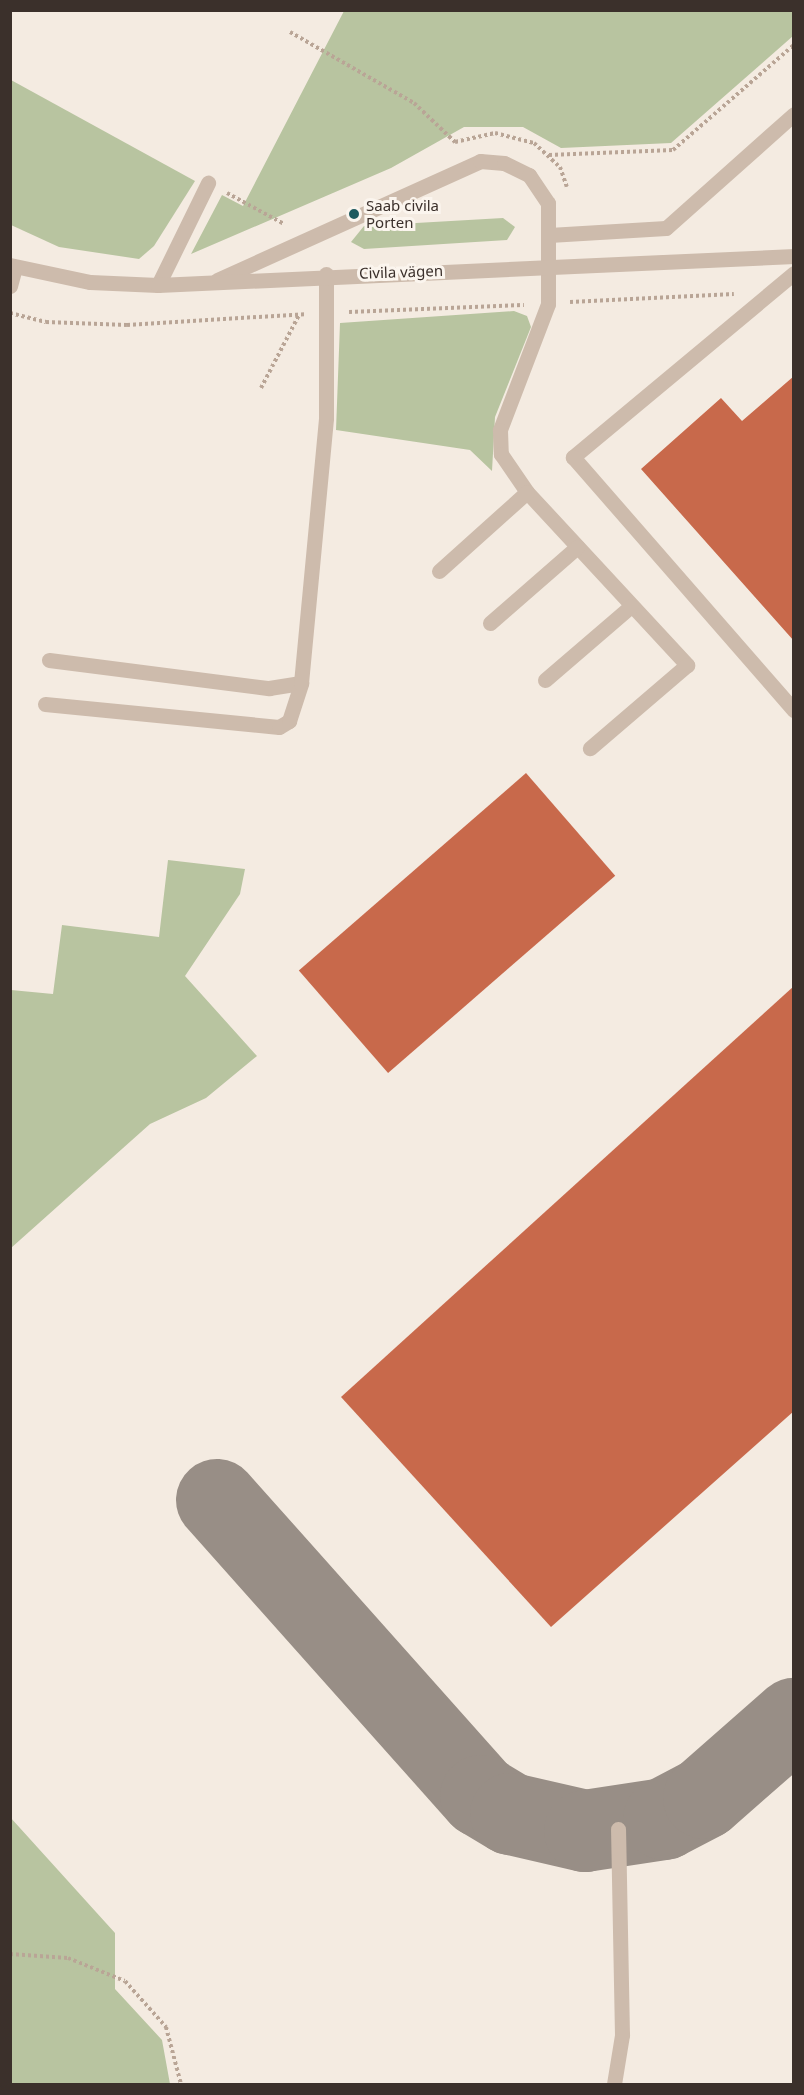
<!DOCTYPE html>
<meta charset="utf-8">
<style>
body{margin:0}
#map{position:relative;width:804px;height:2095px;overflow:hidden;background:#f4ebe1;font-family:"Noto Sans",sans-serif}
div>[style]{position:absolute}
.green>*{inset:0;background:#b8c4a0}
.taxiway>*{height:82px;margin:-41px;padding:0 41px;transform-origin:41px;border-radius:41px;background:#988e86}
.building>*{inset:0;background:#c8694b;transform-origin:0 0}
.path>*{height:4px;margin-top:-2px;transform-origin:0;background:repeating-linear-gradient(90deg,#b9a596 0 3px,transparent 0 6px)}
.service>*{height:15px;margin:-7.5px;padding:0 7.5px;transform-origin:7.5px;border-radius:7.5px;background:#cdbbac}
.minor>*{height:15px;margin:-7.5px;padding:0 7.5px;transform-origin:7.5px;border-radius:7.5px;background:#cdbbac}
.dots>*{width:16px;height:16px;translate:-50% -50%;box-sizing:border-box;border:3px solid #fbf5ee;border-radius:50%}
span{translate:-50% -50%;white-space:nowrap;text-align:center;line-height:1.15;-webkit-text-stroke:6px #fbf5ee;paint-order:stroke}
.poi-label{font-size:15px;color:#3b302b}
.left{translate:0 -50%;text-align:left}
.street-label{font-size:15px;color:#3b302b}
.frame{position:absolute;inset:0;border:12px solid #3b302b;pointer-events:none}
</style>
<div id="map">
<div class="green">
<i style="clip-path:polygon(344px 11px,793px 11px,793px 36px,671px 143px,561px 148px,523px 127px,464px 127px,391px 168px,191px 254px,222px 195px,243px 206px)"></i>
<i style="clip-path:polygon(11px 80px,195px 181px,154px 246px,139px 259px,59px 247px,11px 225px)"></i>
<i style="clip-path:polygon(503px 218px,515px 227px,507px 240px,364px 249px,351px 242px,364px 226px)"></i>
<i style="clip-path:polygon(514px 311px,527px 316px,531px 327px,495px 417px,492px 471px,470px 450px,336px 430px,340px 323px)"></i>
<i style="clip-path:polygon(168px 860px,245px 869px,240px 894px,185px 976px,257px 1056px,206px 1098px,150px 1124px,11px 1248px,11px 990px,53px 994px,62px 925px,159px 937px)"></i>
<i style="clip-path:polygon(10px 1817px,115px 1933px,115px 1989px,162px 2040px,170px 2084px,11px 2084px)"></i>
</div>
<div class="taxiway">
<i style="left:217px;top:1500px;width:397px;rotate:48.3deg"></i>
<i style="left:481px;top:1796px;width:35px;rotate:31deg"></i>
<i style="left:511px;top:1814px;width:76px;rotate:12.9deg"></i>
<i style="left:585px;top:1831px;width:80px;rotate:-8.6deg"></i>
<i style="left:664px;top:1819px;width:45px;rotate:-27.7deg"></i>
<i style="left:704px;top:1798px;width:120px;rotate:-41.3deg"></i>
</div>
<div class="building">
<i style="clip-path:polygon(794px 376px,794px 641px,641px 469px,721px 398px,742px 421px)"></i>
<i style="left:526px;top:773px;width:136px;height:301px;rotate:49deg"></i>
<i style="clip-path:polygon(794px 986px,794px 1411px,551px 1627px,341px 1397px)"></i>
</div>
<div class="path">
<i style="left:290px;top:32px;width:143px;rotate:29.8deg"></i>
<i style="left:414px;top:103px;width:57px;rotate:43.6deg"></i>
<i style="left:455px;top:142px;width:41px;rotate:-12.7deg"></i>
<i style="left:495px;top:133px;width:40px;rotate:14.4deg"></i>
<i style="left:534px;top:143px;width:35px;rotate:43deg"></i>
<i style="left:560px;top:167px;width:21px;rotate:71deg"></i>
<i style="left:549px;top:155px;width:124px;rotate:-2.3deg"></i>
<i style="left:673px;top:150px;width:160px;rotate:-41deg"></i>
<i style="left:227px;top:193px;width:65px;rotate:28.5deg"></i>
<i style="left:570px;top:302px;width:164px;rotate:-2.8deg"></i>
<i style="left:349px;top:312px;width:175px;rotate:-2.3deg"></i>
<i style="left:10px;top:313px;width:37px;rotate:14deg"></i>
<i style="left:46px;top:322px;width:81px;rotate:2.1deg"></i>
<i style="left:127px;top:325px;width:178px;rotate:-3.5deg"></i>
<i style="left:261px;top:388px;width:82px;rotate:-62.5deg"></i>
<i style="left:10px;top:1954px;width:58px;rotate:3.9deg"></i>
<i style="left:68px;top:1958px;width:61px;rotate:22deg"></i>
<i style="left:125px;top:1981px;width:62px;rotate:48.3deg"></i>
<i style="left:166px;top:2027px;width:59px;rotate:75.3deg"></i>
</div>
<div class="service">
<i style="left:549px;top:235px;width:117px;rotate:-3.4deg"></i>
<i style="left:666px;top:228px;width:171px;rotate:-41.7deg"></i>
<i style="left:794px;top:273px;width:288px;rotate:140.2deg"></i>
<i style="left:573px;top:457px;width:336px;rotate:48.9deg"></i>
<i style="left:217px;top:280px;width:289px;rotate:-24.3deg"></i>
<i style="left:480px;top:161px;width:24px;rotate:5deg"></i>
<i style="left:504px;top:163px;width:28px;rotate:26deg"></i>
<i style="left:529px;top:175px;width:34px;rotate:56deg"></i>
<i style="left:548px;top:203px;width:101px;rotate:90deg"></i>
<i style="left:548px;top:304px;width:135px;rotate:110.9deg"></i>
<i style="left:500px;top:430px;width:24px;rotate:88deg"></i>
<i style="left:501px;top:454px;width:46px;rotate:55.6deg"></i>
<i style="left:527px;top:492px;width:236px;rotate:47.2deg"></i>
<i style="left:687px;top:665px;width:128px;rotate:139.4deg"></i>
<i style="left:158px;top:285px;width:114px;rotate:-63.9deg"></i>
<i style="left:10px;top:286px;width:20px;rotate:-75deg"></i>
<i style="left:439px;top:571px;width:118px;rotate:-41.9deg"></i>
<i style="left:490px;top:623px;width:116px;rotate:-41.1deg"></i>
<i style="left:49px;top:660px;width:222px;rotate:7.3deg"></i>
<i style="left:269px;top:688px;width:32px;rotate:-9deg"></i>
<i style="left:545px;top:680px;width:113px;rotate:-40.7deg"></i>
<i style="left:45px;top:704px;width:235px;rotate:5.6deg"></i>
<i style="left:279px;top:727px;width:12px;rotate:-31deg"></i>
<i style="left:289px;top:721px;width:40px;rotate:-72deg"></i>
<i style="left:301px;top:683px;width:266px;rotate:-84.6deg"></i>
<i style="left:326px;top:418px;width:144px;rotate:-90deg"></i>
<i style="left:614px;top:2084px;width:50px;rotate:-80.7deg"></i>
<i style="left:622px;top:2035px;width:206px;rotate:-91.1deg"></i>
</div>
<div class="minor">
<i style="left:10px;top:265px;width:82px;rotate:12deg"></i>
<i style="left:90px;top:282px;width:68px;rotate:2.5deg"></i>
<i style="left:158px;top:285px;width:637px;rotate:-2.61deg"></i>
</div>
<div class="dots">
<i style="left:354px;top:214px;background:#1f5a5e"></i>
</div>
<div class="poi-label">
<span class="left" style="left:366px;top:214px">Saab civila<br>Porten</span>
</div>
<div class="street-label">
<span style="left:401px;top:272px;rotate:-2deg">Civila vägen</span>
</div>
<div class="frame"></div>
</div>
